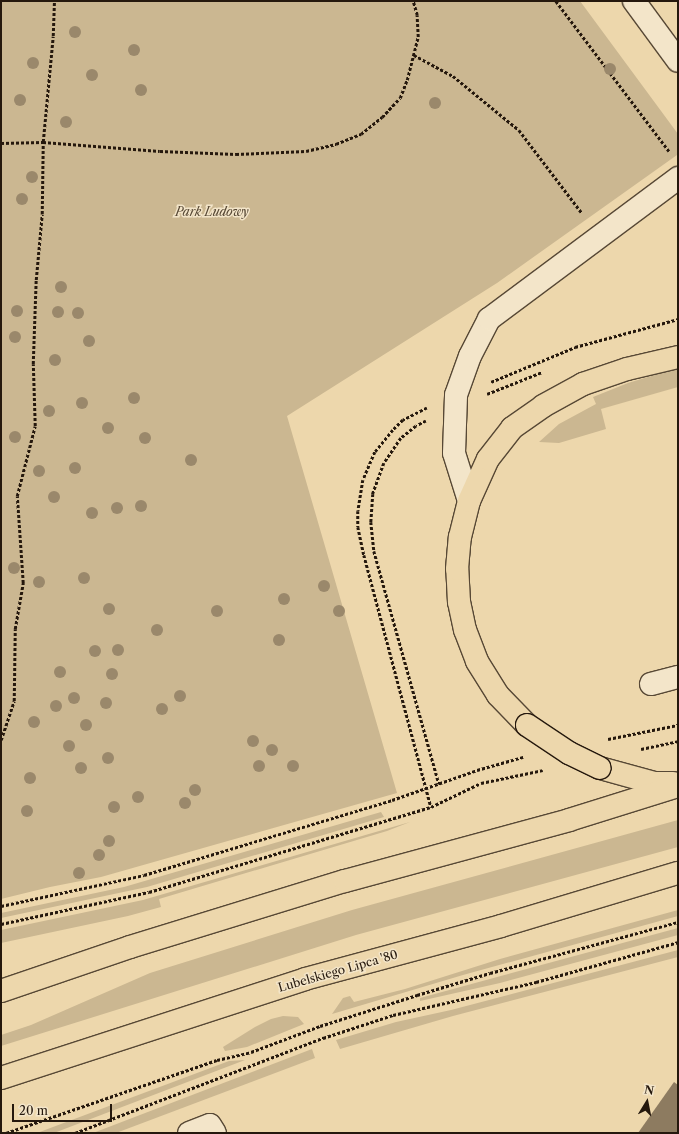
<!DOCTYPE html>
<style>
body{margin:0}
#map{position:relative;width:679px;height:1134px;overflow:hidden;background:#edd7ac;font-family:"Libre Caslon Text",serif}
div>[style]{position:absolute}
.green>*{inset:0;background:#cbb791}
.building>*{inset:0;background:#8d7b60}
.path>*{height:2.5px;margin-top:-1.25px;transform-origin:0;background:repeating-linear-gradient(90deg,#25180d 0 3px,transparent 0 5px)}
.roads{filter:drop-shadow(1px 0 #574835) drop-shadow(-1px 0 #574835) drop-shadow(0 1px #574835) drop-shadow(0 -1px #574835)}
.minor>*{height:22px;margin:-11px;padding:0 11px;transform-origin:11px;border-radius:11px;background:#f3e5c9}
.major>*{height:22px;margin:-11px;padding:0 11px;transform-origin:11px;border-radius:11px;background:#edd7ac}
.bridges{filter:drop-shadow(1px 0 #25180d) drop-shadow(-1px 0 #25180d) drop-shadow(0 1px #25180d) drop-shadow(0 -1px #25180d)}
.major-bridge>*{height:22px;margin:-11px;padding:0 11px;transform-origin:11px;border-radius:11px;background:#edd7ac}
.trees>*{width:12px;height:12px;margin:-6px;border-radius:50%;background:#9a886b}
span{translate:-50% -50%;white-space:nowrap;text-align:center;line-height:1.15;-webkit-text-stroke:3px #f3e5c9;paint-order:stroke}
.park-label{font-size:12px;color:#574835;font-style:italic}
.street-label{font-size:12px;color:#25180d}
.frame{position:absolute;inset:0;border:2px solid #25180d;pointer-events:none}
.north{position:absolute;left:627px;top:1082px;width:40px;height:40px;-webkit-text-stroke:3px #f3e5c9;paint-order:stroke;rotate:10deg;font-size:11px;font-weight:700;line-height:16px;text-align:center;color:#25180d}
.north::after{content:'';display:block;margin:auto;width:14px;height:18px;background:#25180d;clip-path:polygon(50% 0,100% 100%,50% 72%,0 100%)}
.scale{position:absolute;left:12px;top:1104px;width:100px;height:18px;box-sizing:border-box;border:2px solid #25180d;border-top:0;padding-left:5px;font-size:12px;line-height:14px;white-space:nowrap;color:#25180d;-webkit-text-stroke:3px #f3e5c9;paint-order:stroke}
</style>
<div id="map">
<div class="green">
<i style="clip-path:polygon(1px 1px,580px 1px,678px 134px,677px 155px,497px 283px,287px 416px,397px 793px,101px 877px,50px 887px,1px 899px)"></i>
<i style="clip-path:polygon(678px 368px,678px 387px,601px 409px,606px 429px,559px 443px,539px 442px,559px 424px,596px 404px,593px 397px,628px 383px)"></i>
<i style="clip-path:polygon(381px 812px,384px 817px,147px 887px,1px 918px,1px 913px,124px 887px)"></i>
<i style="clip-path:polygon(678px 820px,678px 847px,356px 935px,1px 1046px,1px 1035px,31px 1025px,150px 973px,352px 910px)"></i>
<i style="clip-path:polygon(410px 822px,387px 831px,159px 899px,161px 907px,128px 916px,1px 943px,1px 930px,143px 900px)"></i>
<i style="clip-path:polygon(678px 910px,678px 916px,463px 975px,332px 1014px,343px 998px,350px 996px,354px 1002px,405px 989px,500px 959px)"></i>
<i style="clip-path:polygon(678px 928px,678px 935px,500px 983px,420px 1001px,420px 998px)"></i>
<i style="clip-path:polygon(678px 950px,678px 957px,453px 1016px,340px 1049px,336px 1040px,396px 1022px,451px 1010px)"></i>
<i style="clip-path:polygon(283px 1016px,298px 1017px,304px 1024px,247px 1047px,225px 1051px,223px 1047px,255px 1027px,271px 1019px)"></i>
<i style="clip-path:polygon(312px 1049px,315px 1058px,116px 1133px,93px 1133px)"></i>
<i style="clip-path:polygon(245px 1060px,54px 1133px,37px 1133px,229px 1061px)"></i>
</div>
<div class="building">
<i style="clip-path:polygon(674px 1082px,678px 1085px,678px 1133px,638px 1133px)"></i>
</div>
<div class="path">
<i style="left:556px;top:1px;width:188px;rotate:53deg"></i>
<i style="left:414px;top:55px;width:44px;rotate:28.3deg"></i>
<i style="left:453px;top:76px;width:85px;rotate:39.3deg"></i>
<i style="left:519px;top:130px;width:104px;rotate:52.8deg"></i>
<i style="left:1px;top:143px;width:42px;rotate:-1.4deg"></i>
<i style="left:43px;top:142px;width:117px;rotate:4.4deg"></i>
<i style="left:160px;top:151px;width:76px;rotate:2.3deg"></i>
<i style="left:236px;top:154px;width:70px;rotate:-2.5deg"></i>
<i style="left:306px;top:151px;width:31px;rotate:-13deg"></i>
<i style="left:336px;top:144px;width:27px;rotate:-22deg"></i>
<i style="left:361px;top:134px;width:27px;rotate:-39deg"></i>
<i style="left:382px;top:117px;width:26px;rotate:-47deg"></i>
<i style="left:400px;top:98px;width:19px;rotate:-69deg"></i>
<i style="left:407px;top:80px;width:44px;rotate:-75.7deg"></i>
<i style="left:418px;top:37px;width:22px;rotate:-93deg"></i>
<i style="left:417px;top:15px;width:15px;rotate:-106deg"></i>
<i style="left:491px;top:382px;width:91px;rotate:-22.6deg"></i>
<i style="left:575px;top:347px;width:107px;rotate:-15.2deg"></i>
<i style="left:487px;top:394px;width:59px;rotate:-21.8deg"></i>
<i style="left:427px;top:408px;width:27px;rotate:153deg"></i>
<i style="left:403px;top:420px;width:14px;rotate:135deg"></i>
<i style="left:393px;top:430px;width:28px;rotate:129deg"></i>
<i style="left:375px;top:452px;width:30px;rotate:113deg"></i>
<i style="left:363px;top:480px;width:31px;rotate:99deg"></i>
<i style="left:358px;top:511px;width:16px;rotate:90deg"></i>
<i style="left:358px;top:527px;width:29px;rotate:78deg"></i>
<i style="left:364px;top:555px;width:261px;rotate:75.1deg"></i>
<i style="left:426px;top:421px;width:11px;rotate:153deg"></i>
<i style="left:416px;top:426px;width:19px;rotate:141deg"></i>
<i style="left:401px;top:438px;width:30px;rotate:124deg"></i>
<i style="left:384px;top:463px;width:33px;rotate:110deg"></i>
<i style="left:373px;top:494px;width:28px;rotate:94deg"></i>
<i style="left:371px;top:522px;width:29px;rotate:84deg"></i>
<i style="left:374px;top:551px;width:242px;rotate:74.4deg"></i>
<i style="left:608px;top:739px;width:71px;rotate:-11.3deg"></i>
<i style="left:1px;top:740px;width:41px;rotate:-71.6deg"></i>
<i style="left:14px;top:701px;width:72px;rotate:-89.2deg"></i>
<i style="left:15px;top:629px;width:47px;rotate:-80.1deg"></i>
<i style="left:23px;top:583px;width:87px;rotate:-93.9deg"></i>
<i style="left:17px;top:496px;width:72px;rotate:-75.6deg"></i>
<i style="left:35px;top:426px;width:62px;rotate:-91.8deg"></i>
<i style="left:33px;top:364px;width:84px;rotate:-88deg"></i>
<i style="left:36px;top:280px;width:66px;rotate:-84.8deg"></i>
<i style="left:42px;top:214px;width:72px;rotate:-89.2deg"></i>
<i style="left:43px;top:142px;width:106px;rotate:-84.6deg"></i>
<i style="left:53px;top:36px;width:35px;rotate:-88deg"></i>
<i style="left:641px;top:749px;width:38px;rotate:-12deg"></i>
<i style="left:1px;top:906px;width:146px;rotate:-12.2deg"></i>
<i style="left:144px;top:875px;width:259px;rotate:-16.8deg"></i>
<i style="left:392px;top:800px;width:90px;rotate:-19.4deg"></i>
<i style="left:477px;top:770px;width:48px;rotate:-15.8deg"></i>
<i style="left:1px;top:924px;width:151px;rotate:-12.2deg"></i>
<i style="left:149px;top:892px;width:295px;rotate:-16.8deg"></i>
<i style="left:431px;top:807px;width:55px;rotate:-25.6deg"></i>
<i style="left:481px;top:783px;width:63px;rotate:-11.8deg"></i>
<i style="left:6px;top:1133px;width:223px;rotate:-19.1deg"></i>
<i style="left:217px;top:1060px;width:35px;rotate:-13deg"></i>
<i style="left:251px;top:1052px;width:74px;rotate:-20.6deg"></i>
<i style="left:320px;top:1026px;width:102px;rotate:-17.7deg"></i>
<i style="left:417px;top:995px;width:76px;rotate:-16.8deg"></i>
<i style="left:490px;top:973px;width:195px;rotate:-15.2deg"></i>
<i style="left:75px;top:1133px;width:266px;rotate:-21deg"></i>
<i style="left:323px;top:1038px;width:74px;rotate:-18.2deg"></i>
<i style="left:393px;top:1015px;width:147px;rotate:-13deg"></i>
<i style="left:536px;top:982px;width:148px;rotate:-15.7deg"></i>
</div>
<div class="roads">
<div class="minor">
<i style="left:634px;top:1px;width:74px;rotate:53.7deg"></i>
<i style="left:469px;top:501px;width:50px;rotate:-107.4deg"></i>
<i style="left:454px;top:453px;width:58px;rotate:-88deg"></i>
<i style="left:456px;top:395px;width:41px;rotate:-70.3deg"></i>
<i style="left:470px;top:356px;width:42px;rotate:-62.8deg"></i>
<i style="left:489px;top:319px;width:236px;rotate:-36.7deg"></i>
<i style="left:651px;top:684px;width:28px;rotate:-15deg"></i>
<i style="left:189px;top:1133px;width:22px;rotate:-21deg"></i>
<i style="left:210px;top:1125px;width:9px;rotate:58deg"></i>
</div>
<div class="major">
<i style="left:527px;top:725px;width:42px;rotate:-134deg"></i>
<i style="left:498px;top:695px;width:40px;rotate:-122deg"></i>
<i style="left:477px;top:661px;width:33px;rotate:-111deg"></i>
<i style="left:465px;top:630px;width:29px;rotate:-102deg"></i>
<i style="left:459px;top:602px;width:33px;rotate:-93deg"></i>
<i style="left:457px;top:569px;width:32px;rotate:-85deg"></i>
<i style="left:460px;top:537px;width:37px;rotate:-76deg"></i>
<i style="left:469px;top:501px;width:46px;rotate:-65.7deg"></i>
<i style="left:488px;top:459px;width:39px;rotate:-52deg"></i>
<i style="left:512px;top:428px;width:38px;rotate:-35deg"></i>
<i style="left:543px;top:406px;width:46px;rotate:-28.8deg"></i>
<i style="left:583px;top:384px;width:46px;rotate:-18.8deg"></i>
<i style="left:627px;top:369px;width:52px;rotate:-13.2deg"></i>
<i style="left:600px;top:768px;width:56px;rotate:15.5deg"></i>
<i style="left:654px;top:783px;width:19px"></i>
<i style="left:1px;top:991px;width:136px;rotate:-18.8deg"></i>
<i style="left:130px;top:947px;width:225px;rotate:-17.1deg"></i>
<i style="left:345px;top:881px;width:232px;rotate:-15.2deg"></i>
<i style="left:569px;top:820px;width:114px;rotate:-17.3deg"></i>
<i style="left:1px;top:1078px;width:320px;rotate:-18deg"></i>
<i style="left:305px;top:979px;width:203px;rotate:-15.1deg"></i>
<i style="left:501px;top:926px;width:185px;rotate:-16.7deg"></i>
</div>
</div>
<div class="bridges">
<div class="major-bridge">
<i style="left:527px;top:725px;width:50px;rotate:33.7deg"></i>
<i style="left:569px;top:753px;width:34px;rotate:26deg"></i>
</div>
</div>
<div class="trees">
<i style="left:75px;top:32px"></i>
<i style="left:134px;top:50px"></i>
<i style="left:33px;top:63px"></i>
<i style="left:610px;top:69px"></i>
<i style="left:92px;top:75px"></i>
<i style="left:141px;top:90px"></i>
<i style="left:20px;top:100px"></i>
<i style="left:435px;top:103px"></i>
<i style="left:66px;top:122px"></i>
<i style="left:32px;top:177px"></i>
<i style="left:22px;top:199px"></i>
<i style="left:61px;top:287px"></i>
<i style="left:17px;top:311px"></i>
<i style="left:58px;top:312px"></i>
<i style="left:78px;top:313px"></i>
<i style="left:15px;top:337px"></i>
<i style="left:89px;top:341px"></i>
<i style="left:55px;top:360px"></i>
<i style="left:134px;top:398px"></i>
<i style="left:82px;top:403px"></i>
<i style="left:49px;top:411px"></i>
<i style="left:108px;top:428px"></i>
<i style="left:15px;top:437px"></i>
<i style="left:145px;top:438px"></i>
<i style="left:191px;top:460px"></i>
<i style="left:75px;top:468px"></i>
<i style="left:39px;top:471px"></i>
<i style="left:54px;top:497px"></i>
<i style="left:141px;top:506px"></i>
<i style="left:117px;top:508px"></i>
<i style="left:92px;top:513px"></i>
<i style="left:14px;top:568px"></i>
<i style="left:84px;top:578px"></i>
<i style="left:39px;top:582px"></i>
<i style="left:324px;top:586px"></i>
<i style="left:284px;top:599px"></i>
<i style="left:109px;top:609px"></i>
<i style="left:217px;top:611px"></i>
<i style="left:339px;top:611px"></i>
<i style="left:157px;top:630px"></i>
<i style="left:279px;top:640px"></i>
<i style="left:118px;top:650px"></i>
<i style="left:95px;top:651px"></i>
<i style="left:60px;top:672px"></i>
<i style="left:112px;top:674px"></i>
<i style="left:180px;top:696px"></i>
<i style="left:74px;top:698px"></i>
<i style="left:106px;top:703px"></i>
<i style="left:56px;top:706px"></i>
<i style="left:162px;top:709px"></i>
<i style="left:34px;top:722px"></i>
<i style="left:86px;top:725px"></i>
<i style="left:253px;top:741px"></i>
<i style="left:69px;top:746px"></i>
<i style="left:272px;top:750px"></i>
<i style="left:108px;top:758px"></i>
<i style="left:259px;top:766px"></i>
<i style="left:293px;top:766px"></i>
<i style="left:81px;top:768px"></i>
<i style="left:30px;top:778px"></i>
<i style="left:195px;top:790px"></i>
<i style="left:138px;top:797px"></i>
<i style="left:185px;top:803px"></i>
<i style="left:114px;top:807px"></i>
<i style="left:27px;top:811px"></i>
<i style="left:109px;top:841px"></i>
<i style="left:99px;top:855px"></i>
<i style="left:79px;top:873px"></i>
</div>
<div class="park-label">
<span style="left:212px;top:212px">Park Ludowy</span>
</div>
<div class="street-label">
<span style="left:338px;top:971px;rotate:-16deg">Lubelskiego Lipca '80</span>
</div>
<div class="frame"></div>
<div class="north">N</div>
<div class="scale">20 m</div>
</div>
